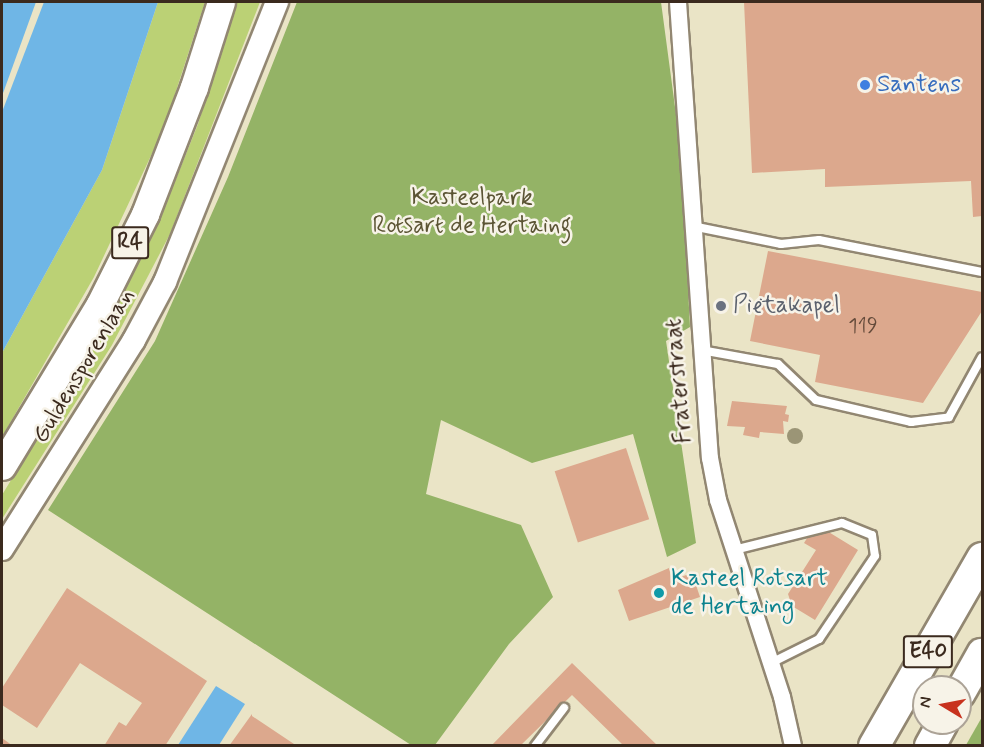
<!DOCTYPE html>
<meta charset="utf-8">
<style>
body{margin:0}
#map{position:relative;width:984px;height:747px;overflow:hidden;background:#eae4c6;font-family:Mynerve,sans-serif}
div>[style]{position:absolute}
.green>*{inset:0;background:#bbd175}
.forest>*{inset:0;background:#94b366}
.water>*{inset:0;background:#6fb6e6}
.building>*{inset:0;background:#dca88d;transform-origin:0 0}
.roads{filter:drop-shadow(2px 0 #928772) drop-shadow(-2px 0 #928772) drop-shadow(0 2px #928772) drop-shadow(0 -2px #928772)}
.service>*{height:8px;margin:-4px;padding:0 4px;transform-origin:4px;border-radius:4px;background:#fff}
.minor>*{height:16px;margin:-8px;padding:0 8px;transform-origin:8px;border-radius:8px;background:#fff}
.secondary>*{height:22px;margin:-11px;padding:0 11px;transform-origin:11px;border-radius:11px;background:#fff}
.trunk>*{height:27px;margin:-13.5px;padding:0 13.5px;transform-origin:13.5px;border-radius:13.5px;background:#fff}
.motorway>*{height:30px;margin:-15px;padding:0 15px;transform-origin:15px;border-radius:15px;background:#fff}
.trees>*{width:16px;height:16px;margin:-8px;border-radius:50%;background:#9b9576}
.dots>*{width:16px;height:16px;translate:-50% -50%;box-sizing:border-box;border:3px solid #f7f3e8;border-radius:50%}
span{translate:-50% -50%;white-space:nowrap;text-align:center;line-height:1.15;-webkit-text-stroke:5px #f7f3e8;paint-order:stroke}
.number-label{font-size:21px;color:#634a3a}
.number-label span{-webkit-text-stroke-width:0}
.shield-label span{padding:2px 4px;background:#f7f3e8;border:2px solid;border-radius:4px;-webkit-text-stroke-width:0}
.shield-label{font-size:22px;color:#3b2a1e;font-weight:700}
.shop-label{font-size:24px;color:#366cbe}
.left{translate:0 -50%;text-align:left}
.park-label{font-size:24px;color:#5b5434}
.worship-label{font-size:24px;color:#5b616d}
.street-label{font-size:24px;color:#3b2a1e}
.culture-label{font-size:24px;color:#0d838f}
.frame{position:absolute;inset:0;border:3px solid #3b2a1e;pointer-events:none}
.north{position:absolute;left:912px;top:675px;width:60px;height:60px;box-sizing:border-box;background:#f7f3e8;border:2px solid #aca397;border-radius:50%;rotate:280deg;font-size:16px;font-weight:700;line-height:24px;text-align:center;color:#3b2a1e}
.north::after{content:'';display:block;margin:auto;width:21px;height:27px;background:#c8321e;clip-path:polygon(50% 0,100% 100%,50% 72%,0 100%)}
</style>
<div id="map">
<div class="green">
<i style="clip-path:polygon(158px 2px,205px 2px,164px 128px,94px 277px,2px 437px,2px 353px,102px 170px)"></i>
<i style="clip-path:polygon(236px 2px,260px 2px,170px 234px,112px 345px,2px 519px,2px 495px,98px 336px,176px 179px,198px 124px)"></i>
</div>
<div class="forest">
<i style="clip-path:polygon(297px 2px,661px 2px,681px 152px,690px 327px,666px 341px,696px 543px,667px 557px,633px 434px,532px 463px,441px 420px,426px 494px,521px 525px,553px 597px,509px 644px,435px 745px,411px 745px,48px 510px,155px 341px,228px 177px)"></i>
<i style="clip-path:polygon(982px 717px,982px 745px,966px 745px)"></i>
</div>
<div class="water">
<i style="clip-path:polygon(2px 2px,36px 2px,2px 96px)"></i>
<i style="clip-path:polygon(44px 2px,158px 2px,102px 170px,2px 353px,2px 112px)"></i>
<i style="clip-path:polygon(216px 686px,245px 704px,219px 745px,178px 745px)"></i>
</div>
<div class="building">
<i style="clip-path:polygon(744px 2px,982px 2px,982px 216px,973px 217px,971px 181px,825px 187px,825px 169px,752px 173px)"></i>
<i style="clip-path:polygon(768px 251px,982px 292px,982px 311px,923px 403px,815px 382px,820px 355px,750px 341px)"></i>
<i style="clip-path:polygon(718px 303px,725px 303px,724px 309px,717px 308px)"></i>
<i style="clip-path:polygon(732px 401px,787px 406px,785px 414px,789px 415px,788px 422px,783px 421px,784px 434px,760px 432px,759px 438px,743px 435px,745px 427px,727px 426px)"></i>
<i style="left:626px;top:448px;width:75px;height:75px;rotate:72deg"></i>
<i style="clip-path:polygon(827px 531px,858px 550px,815px 620px,792px 606px,788px 594px,816px 550px,804px 543px,809px 535px)"></i>
<i style="clip-path:polygon(669px 568px,672px 580px,692px 573px,700px 597px,629px 621px,618px 590px)"></i>
<i style="clip-path:polygon(67px 588px,207px 681px,165px 746px,104px 746px,119px 722px,126px 726px,142px 703px,80px 663px,37px 728px,2px 705px,2px 688px)"></i>
<i style="clip-path:polygon(572px 663px,658px 746px,624px 746px,572px 695px,520px 746px,491px 746px)"></i>
<i style="clip-path:polygon(252px 714px,252px 716px,297px 746px,229px 746px)"></i>
<i style="clip-path:polygon(2px 738px,13px 746px,2px 746px)"></i>
</div>
<div class="roads">
<div class="service">
<i style="left:692px;top:226px;width:91px;rotate:11.4deg"></i>
<i style="left:781px;top:244px;width:38px;rotate:-6deg"></i>
<i style="left:819px;top:240px;width:166px;rotate:11.1deg"></i>
<i style="left:701px;top:350px;width:78px;rotate:10.3deg"></i>
<i style="left:778px;top:364px;width:52px;rotate:43.5deg"></i>
<i style="left:816px;top:400px;width:98px;rotate:13deg"></i>
<i style="left:911px;top:422px;width:38px;rotate:-7deg"></i>
<i style="left:949px;top:417px;width:68px;rotate:-61.2deg"></i>
<i style="left:734px;top:550px;width:111px;rotate:-14deg"></i>
<i style="left:842px;top:523px;width:32px;rotate:22deg"></i>
<i style="left:872px;top:535px;width:21px;rotate:82deg"></i>
<i style="left:875px;top:556px;width:100px;rotate:124deg"></i>
<i style="left:819px;top:639px;width:54px;rotate:153.4deg"></i>
<i style="left:535px;top:746px;width:48px;rotate:-52.7deg"></i>
</div>
<div class="minor">
<i style="left:678px;top:2px;width:457px;rotate:86deg"></i>
<i style="left:710px;top:458px;width:43px;rotate:79.2deg"></i>
<i style="left:718px;top:500px;width:207px;rotate:72deg"></i>
<i style="left:782px;top:697px;width:50px;rotate:77.3deg"></i>
</div>
<div class="secondary">
<i style="left:2px;top:549px;width:247px;rotate:-57.7deg"></i>
<i style="left:134px;top:340px;width:66px;rotate:-61.9deg"></i>
<i style="left:165px;top:282px;width:302px;rotate:-68.2deg"></i>
</div>
<div class="trunk">
<i style="left:2px;top:466px;width:189px;rotate:-58.8deg"></i>
<i style="left:100px;top:304px;width:101px;rotate:-63.4deg"></i>
<i style="left:145px;top:214px;width:136px;rotate:-68.9deg"></i>
<i style="left:194px;top:87px;width:89px;rotate:-72.4deg"></i>
</div>
<div class="motorway">
<i style="left:960px;top:693px;width:45px;rotate:-60.6deg"></i>
<i style="left:874px;top:746px;width:217px;rotate:-60.1deg"></i>
<i style="left:930px;top:746px;width:26px;rotate:-61deg"></i>
</div>
</div>
<div class="trees">
<i style="left:795px;top:436px"></i>
</div>
<div class="dots">
<i style="left:865px;top:85px;background:#3f7fe0"></i>
<i style="left:721px;top:306px;background:#6b7280"></i>
<i style="left:659px;top:593px;background:#0f9aa8"></i>
</div>
<div class="number-label">
<span style="left:863px;top:326px">119</span>
</div>
<div class="shield-label">
<span style="left:130px;top:243px">R4</span>
<span style="left:928px;top:652px">E40</span>
</div>
<div class="shop-label">
<span class="left" style="left:877px;top:85px">Santens</span>
</div>
<div class="park-label">
<span style="left:472px;top:212px">Kasteelpark<br>Rotsart de Hertaing</span>
</div>
<div class="worship-label">
<span class="left" style="left:733px;top:306px">Piëtakapel</span>
</div>
<div class="street-label">
<span style="left:84px;top:366px;rotate:-59deg">Guldensporenlaan</span>
<span style="left:679px;top:381px;rotate:-95deg">Fraterstraat</span>
</div>
<div class="culture-label">
<span class="left" style="left:671px;top:593px">Kasteel Rotsart<br>de Hertaing</span>
</div>
<div class="frame"></div>
<div class="north">N</div>
</div>
